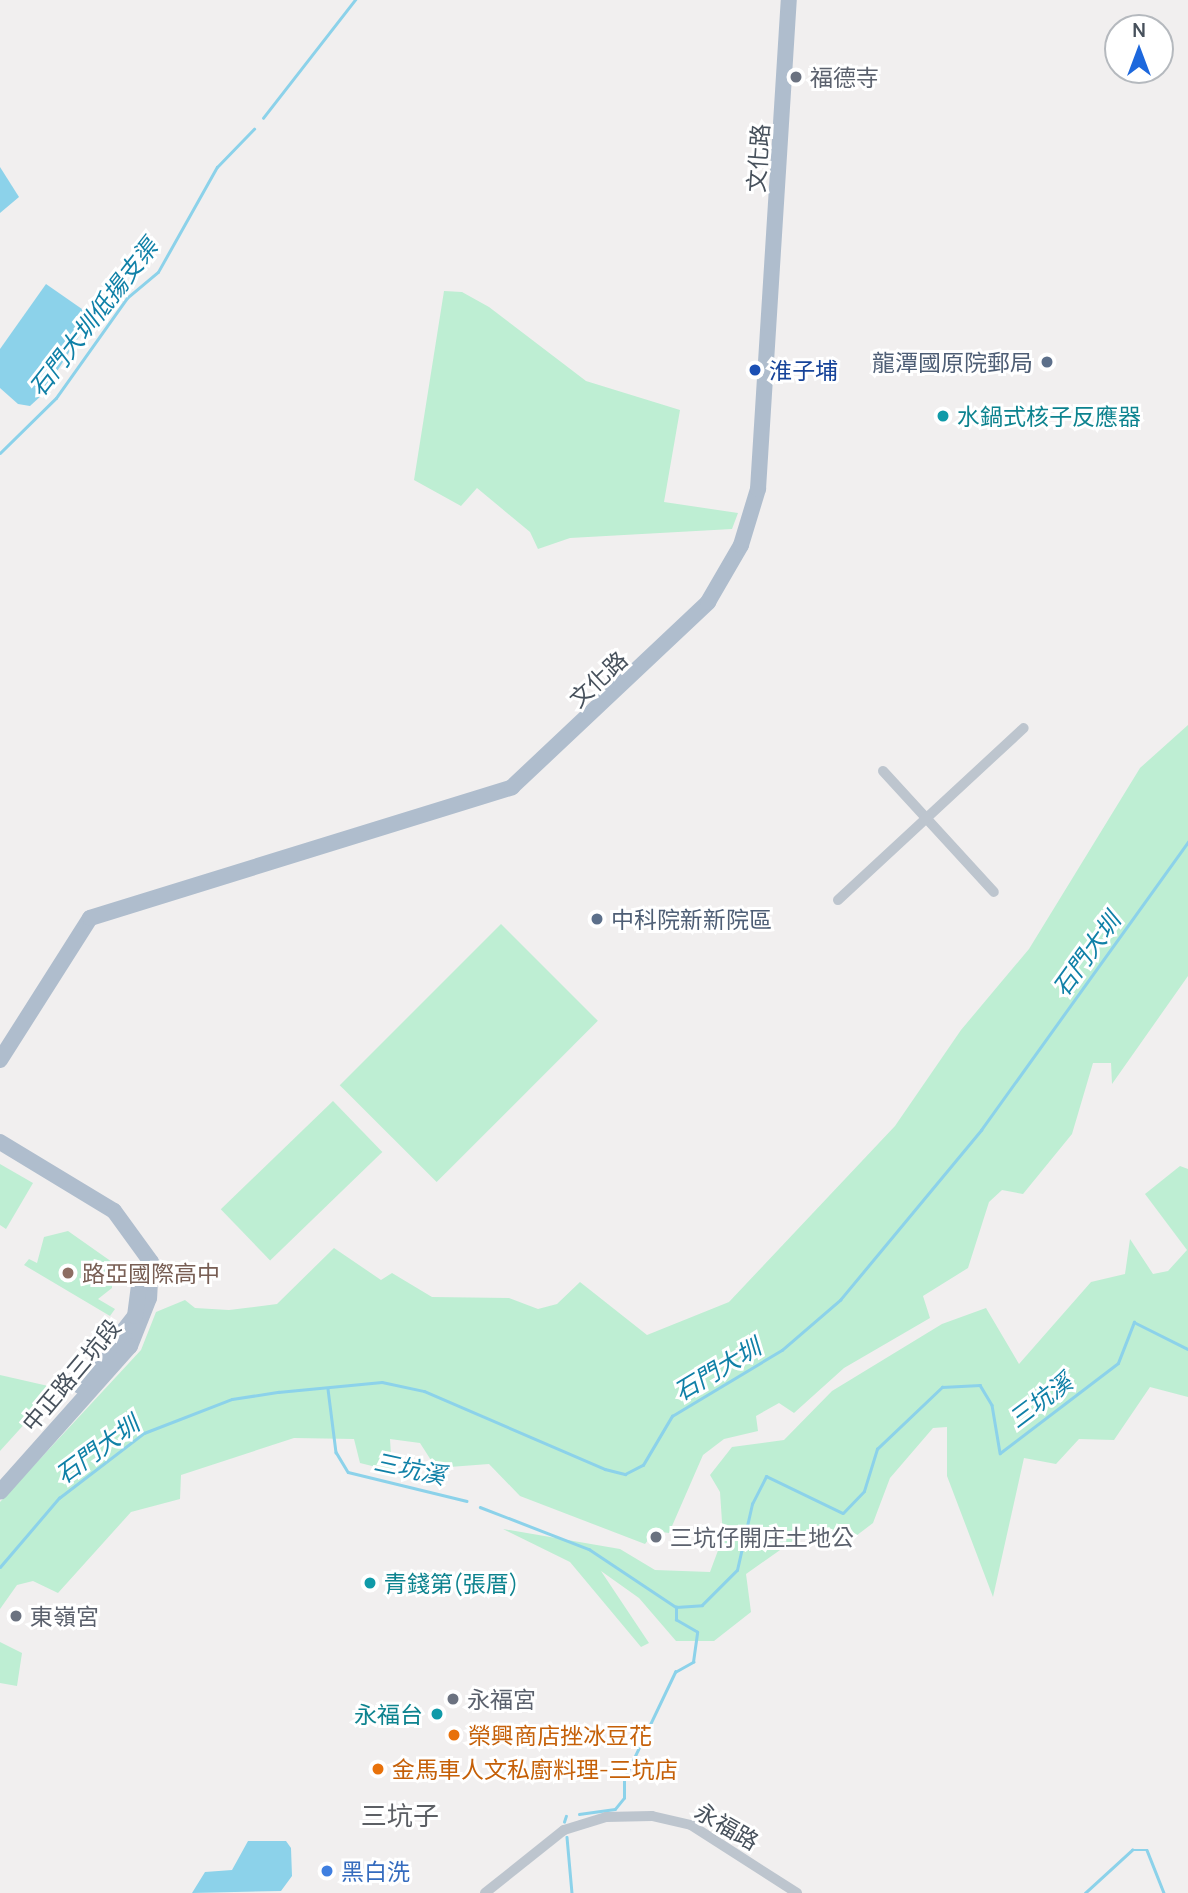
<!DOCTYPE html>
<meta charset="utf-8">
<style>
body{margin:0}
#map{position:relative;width:1188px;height:1893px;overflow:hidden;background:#f1efef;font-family:Manrope,"Noto Sans TC",sans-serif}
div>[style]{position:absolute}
.green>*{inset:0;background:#beeed3;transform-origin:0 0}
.water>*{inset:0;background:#8cd2ea}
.stream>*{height:2.5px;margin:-1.25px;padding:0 1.25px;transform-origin:1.25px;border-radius:1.25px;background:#8cd2ea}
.minor>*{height:10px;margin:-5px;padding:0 5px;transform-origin:5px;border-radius:5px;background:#bdc5ce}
.primary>*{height:16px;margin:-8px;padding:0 8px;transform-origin:8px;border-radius:8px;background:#afbdcd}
.dots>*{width:19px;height:19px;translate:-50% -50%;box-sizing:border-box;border:4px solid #fff;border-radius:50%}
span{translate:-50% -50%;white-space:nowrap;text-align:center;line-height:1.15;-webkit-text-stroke:6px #fff;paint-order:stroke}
.worship-label{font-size:23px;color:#5b616d}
.left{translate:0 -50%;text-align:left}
.street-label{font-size:23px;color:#47515c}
.service-label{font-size:23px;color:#4e5e75}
.right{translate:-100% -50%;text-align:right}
.transit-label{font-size:23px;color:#164399}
.culture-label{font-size:23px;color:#0d838f}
.education-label{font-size:23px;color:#785e54}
.food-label{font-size:23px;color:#c56008}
.shop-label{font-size:23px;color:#366cbe}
.water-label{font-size:24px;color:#0f80a7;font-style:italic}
.quarter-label{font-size:26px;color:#5c5f64}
.north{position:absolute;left:1104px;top:14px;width:70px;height:70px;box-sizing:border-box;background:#fff;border:2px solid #b5b9be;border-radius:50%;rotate:0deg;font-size:19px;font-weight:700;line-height:28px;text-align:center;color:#47515c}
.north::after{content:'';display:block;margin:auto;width:24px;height:32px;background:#1d68dd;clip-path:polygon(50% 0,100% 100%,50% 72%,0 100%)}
</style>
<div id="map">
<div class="green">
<i style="clip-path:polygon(444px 291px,462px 292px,489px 307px,586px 381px,680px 410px,664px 502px,738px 513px,732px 529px,570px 538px,538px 549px,530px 532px,477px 488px,461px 506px,414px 480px)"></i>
<i style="clip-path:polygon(1188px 725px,1188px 976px,1112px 1084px,1111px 1063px,1093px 1063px,1072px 1134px,1023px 1194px,1002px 1190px,989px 1202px,968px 1268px,923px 1296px,930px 1318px,844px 1368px,794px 1413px,779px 1403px,756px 1416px,758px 1431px,724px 1439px,703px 1455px,669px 1533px,655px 1531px,645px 1544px,520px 1496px,489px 1464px,436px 1468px,420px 1443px,390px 1439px,392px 1471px,360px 1463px,354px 1439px,294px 1438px,181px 1475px,180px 1499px,131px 1512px,58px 1593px,33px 1581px,17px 1585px,0 1609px,0 1502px,141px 1350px,156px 1312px,185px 1300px,195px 1308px,229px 1310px,277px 1304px,334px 1248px,381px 1280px,392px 1273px,432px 1297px,509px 1298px,538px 1309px,557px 1304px,580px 1282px,647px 1335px,729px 1302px,895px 1126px,961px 1030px,1029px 949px,1140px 768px)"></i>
<i style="left:501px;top:924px;width:137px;height:228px;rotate:45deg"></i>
<i style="left:333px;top:1101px;width:71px;height:156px;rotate:46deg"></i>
<i style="clip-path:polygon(0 1164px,33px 1183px,6px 1229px,0 1225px)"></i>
<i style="clip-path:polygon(1180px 1166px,1188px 1169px,1188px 1397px,1150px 1387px,1114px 1440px,1079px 1439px,1056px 1464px,1024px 1458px,993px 1597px,947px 1476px,947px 1427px,933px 1428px,890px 1478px,873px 1523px,848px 1542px,807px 1531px,746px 1574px,751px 1612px,714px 1641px,676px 1641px,639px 1598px,601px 1571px,649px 1643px,641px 1647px,570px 1562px,503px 1529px,620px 1549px,655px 1570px,710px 1572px,723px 1537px,720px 1492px,710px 1475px,732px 1447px,784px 1440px,832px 1391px,942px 1324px,986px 1308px,1019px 1364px,1091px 1282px,1125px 1274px,1130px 1239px,1153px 1274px,1168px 1271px,1187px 1250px,1145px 1194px)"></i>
<i style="clip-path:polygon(68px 1231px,112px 1262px,112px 1288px,98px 1299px,115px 1309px,110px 1316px,24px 1265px,29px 1259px,37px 1263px,44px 1237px)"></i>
<i style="clip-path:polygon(0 1375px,57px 1388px,0 1451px)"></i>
<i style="clip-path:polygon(0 1642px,22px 1653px,17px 1686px,0 1683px)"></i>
</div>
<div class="water">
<i style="clip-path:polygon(0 167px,19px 197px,0 213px)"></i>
<i style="clip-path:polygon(46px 284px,92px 316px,42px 395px,30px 406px,18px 404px,0 388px,0 349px)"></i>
<i style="clip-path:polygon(248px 1841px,286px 1841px,291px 1848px,292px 1876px,281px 1891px,192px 1893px,205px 1872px,232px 1870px)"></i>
</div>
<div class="stream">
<i style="left:263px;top:118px;width:150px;rotate:-52.1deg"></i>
<i style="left:0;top:453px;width:78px;rotate:-44.5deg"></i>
<i style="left:56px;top:398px;width:123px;rotate:-54.6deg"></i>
<i style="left:127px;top:298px;width:40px;rotate:-40deg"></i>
<i style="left:158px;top:272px;width:120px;rotate:-60.7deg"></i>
<i style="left:217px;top:167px;width:53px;rotate:-45.8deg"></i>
<i style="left:328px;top:1389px;width:64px;rotate:82.8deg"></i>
<i style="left:336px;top:1452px;width:23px;rotate:59deg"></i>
<i style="left:348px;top:1472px;width:122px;rotate:13.7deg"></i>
<i style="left:480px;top:1507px;width:117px;rotate:21.1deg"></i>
<i style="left:589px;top:1549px;width:105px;rotate:33.7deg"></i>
<i style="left:676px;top:1607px;width:26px;rotate:-4deg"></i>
<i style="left:702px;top:1605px;width:49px;rotate:-45deg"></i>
<i style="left:737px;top:1570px;width:68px;rotate:-77.2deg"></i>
<i style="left:752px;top:1504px;width:31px;rotate:-63deg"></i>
<i style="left:766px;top:1476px;width:85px;rotate:25.7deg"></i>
<i style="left:843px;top:1513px;width:30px;rotate:-46deg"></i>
<i style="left:864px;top:1491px;width:44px;rotate:-72.8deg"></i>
<i style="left:877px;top:1449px;width:90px;rotate:-43.6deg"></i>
<i style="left:942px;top:1387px;width:38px;rotate:-3deg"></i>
<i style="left:980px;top:1385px;width:23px;rotate:59deg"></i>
<i style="left:992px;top:1405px;width:49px;rotate:80.5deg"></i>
<i style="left:1000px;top:1453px;width:148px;rotate:-37.3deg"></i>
<i style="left:1118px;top:1363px;width:44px;rotate:-68.7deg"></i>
<i style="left:1134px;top:1322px;width:60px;rotate:26.6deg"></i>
<i style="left:0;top:1567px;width:91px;rotate:-49.5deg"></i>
<i style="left:59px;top:1498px;width:107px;rotate:-37.4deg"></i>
<i style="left:144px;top:1433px;width:94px;rotate:-21.1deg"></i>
<i style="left:232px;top:1399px;width:47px;rotate:-8.7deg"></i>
<i style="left:278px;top:1392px;width:104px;rotate:-5.5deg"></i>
<i style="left:382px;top:1382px;width:43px;rotate:12.1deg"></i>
<i style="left:424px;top:1391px;width:197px;rotate:23.3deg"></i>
<i style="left:605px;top:1469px;width:21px;rotate:14deg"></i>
<i style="left:625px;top:1474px;width:20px;rotate:-27deg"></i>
<i style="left:643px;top:1465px;width:57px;rotate:-59.4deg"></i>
<i style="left:672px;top:1416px;width:128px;rotate:-31deg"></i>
<i style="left:782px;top:1350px;width:77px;rotate:-40.8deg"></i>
<i style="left:840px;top:1300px;width:221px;rotate:-50.3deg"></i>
<i style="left:981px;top:1130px;width:355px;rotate:-54.3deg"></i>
<i style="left:579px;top:1814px;width:36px;rotate:-8deg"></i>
<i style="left:615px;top:1809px;width:14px;rotate:-51deg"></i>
<i style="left:624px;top:1798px;width:19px;rotate:-90deg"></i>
<i style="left:624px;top:1779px;width:119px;rotate:-64.5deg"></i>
<i style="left:675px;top:1672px;width:21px;rotate:-29deg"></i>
<i style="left:693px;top:1662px;width:30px;rotate:-82deg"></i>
<i style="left:697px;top:1632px;width:24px;rotate:-150deg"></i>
<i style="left:676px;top:1620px;width:13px;rotate:-90deg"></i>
<i style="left:564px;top:1822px;width:6px;rotate:-72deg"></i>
<i style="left:567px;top:1837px;width:56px;rotate:84.9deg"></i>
<i style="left:1085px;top:1893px;width:64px;rotate:-42.5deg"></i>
<i style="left:1132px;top:1850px;width:15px"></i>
<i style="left:1147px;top:1850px;width:46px;rotate:68.4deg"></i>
</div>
<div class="minor">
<i style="left:883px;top:771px;width:164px;rotate:47.5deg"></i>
<i style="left:838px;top:900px;width:253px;rotate:-42.8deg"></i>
<i style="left:485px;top:1893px;width:101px;rotate:-38.6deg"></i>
<i style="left:564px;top:1830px;width:44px;rotate:-17.2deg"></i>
<i style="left:606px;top:1817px;width:46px;rotate:-1.2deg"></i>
<i style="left:652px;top:1816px;width:40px;rotate:13deg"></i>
<i style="left:691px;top:1825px;width:126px;rotate:32.7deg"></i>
</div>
<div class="primary">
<i style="left:0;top:1060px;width:168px;rotate:-57.6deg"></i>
<i style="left:90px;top:918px;width:442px;rotate:-17.2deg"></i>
<i style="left:512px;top:787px;width:270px;rotate:-43.3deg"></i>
<i style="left:708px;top:602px;width:66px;rotate:-59.9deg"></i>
<i style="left:741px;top:545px;width:59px;rotate:-73.1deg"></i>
<i style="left:758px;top:489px;width:490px;rotate:-86.4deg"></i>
<i style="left:0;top:1142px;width:133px;rotate:31.2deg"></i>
<i style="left:114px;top:1211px;width:63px;rotate:54deg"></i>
<i style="left:151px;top:1262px;width:36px;rotate:93deg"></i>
<i style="left:149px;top:1298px;width:52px;rotate:111.6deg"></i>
<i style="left:130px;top:1346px;width:195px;rotate:131.7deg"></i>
<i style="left:80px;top:1386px;width:89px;rotate:-51.8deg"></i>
<i style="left:135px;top:1316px;width:46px;rotate:-82.6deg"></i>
</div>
<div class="dots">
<i style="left:796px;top:77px;background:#6b7280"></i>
<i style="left:1047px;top:362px;background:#5c6f8a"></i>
<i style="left:755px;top:370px;background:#1a4fb4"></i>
<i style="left:943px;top:416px;background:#0f9aa8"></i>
<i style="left:597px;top:919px;background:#5c6f8a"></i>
<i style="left:68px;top:1273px;background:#8d6e63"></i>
<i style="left:656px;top:1537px;background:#6b7280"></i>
<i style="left:370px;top:1583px;background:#0f9aa8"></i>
<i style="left:16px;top:1616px;background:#6b7280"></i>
<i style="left:453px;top:1699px;background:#6b7280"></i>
<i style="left:437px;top:1714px;background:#0f9aa8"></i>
<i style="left:454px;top:1735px;background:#e8710a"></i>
<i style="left:378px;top:1769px;background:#e8710a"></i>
<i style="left:327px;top:1871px;background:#3f7fe0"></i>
</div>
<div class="worship-label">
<span class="left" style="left:810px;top:77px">福德寺</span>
<span class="left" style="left:670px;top:1537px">三坑仔開庄土地公</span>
<span class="left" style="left:30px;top:1616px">東嶺宮</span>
<span class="left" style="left:467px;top:1699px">永福宮</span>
</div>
<div class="street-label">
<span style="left:758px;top:158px;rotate:-86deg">文化路</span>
<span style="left:598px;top:679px;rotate:-43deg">文化路</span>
<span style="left:71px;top:1375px;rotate:-50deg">中正路三坑段</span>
<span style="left:727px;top:1826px;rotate:30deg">永福路</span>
</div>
<div class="service-label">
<span class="right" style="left:1033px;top:362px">龍潭國原院郵局</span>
<span class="left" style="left:611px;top:919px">中科院新新院區</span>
</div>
<div class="transit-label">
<span class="left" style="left:769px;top:370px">淮子埔</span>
</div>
<div class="culture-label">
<span class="left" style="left:957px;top:416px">水鍋式核子反應器</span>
<span class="left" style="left:384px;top:1583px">青錢第(張厝)</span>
<span class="right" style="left:423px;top:1714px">永福台</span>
</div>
<div class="education-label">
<span class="left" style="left:82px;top:1273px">路亞國際高中</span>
</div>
<div class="food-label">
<span class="left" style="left:468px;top:1735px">榮興商店挫冰豆花</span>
<span class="left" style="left:392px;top:1769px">金馬車人文私廚料理-三坑店</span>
</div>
<div class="shop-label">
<span class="left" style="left:341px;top:1871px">黑白洗</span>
</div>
<div class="water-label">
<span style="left:93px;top:317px;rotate:-52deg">石門大圳低揚支渠</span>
<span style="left:1086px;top:954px;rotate:-54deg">石門大圳</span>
<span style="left:717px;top:1369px;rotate:-31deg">石門大圳</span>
<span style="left:1040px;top:1400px;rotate:-37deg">三坑溪</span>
<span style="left:97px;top:1449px;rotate:-36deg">石門大圳</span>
<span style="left:410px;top:1468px;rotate:12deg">三坑溪</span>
</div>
<div class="quarter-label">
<span style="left:400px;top:1816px">三坑子</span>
</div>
<div class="north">N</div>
</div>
